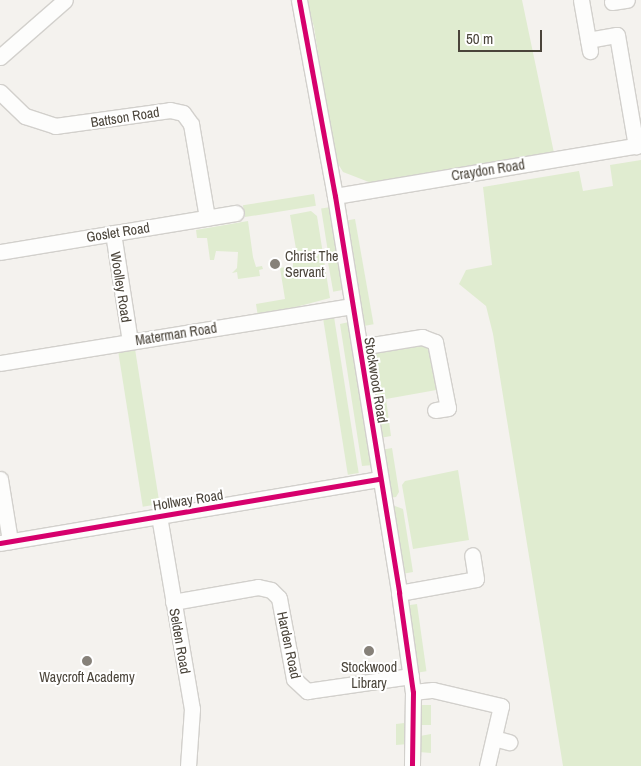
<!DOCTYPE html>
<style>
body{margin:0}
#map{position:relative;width:641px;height:766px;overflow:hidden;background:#f4f2ee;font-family:"Archivo Narrow",sans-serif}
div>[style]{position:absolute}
.green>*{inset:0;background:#e0ecd0;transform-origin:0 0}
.roads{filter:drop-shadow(1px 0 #d2d0cc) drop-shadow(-1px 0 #d2d0cc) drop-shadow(0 1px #d2d0cc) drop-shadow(0 -1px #d2d0cc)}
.minor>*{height:15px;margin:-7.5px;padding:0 7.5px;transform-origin:7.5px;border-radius:7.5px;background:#fdfdfc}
.cycleway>*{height:5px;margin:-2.5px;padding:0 2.5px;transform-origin:2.5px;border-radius:2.5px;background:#d6006c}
.dots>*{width:14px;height:14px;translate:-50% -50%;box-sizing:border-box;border:2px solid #fff;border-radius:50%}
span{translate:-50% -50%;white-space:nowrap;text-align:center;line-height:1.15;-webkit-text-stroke:4px #fff;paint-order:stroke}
.street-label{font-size:14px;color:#4a443a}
.poi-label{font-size:14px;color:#4a443a}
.left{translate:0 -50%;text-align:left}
.scale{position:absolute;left:458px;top:30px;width:84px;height:22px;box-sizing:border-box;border:2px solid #4a443a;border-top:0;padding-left:6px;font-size:15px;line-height:18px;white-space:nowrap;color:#4a443a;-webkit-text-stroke:4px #fff;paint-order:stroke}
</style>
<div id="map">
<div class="green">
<i style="clip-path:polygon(306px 0,522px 0,554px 153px,374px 184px,343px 172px,334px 157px,314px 27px)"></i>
<i style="clip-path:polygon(641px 160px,641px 766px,563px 766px,493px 334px,486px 306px,459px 284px,466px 270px,492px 265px,483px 187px,579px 171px,583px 191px,613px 186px,610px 165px)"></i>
<i style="left:314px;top:194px;width:12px;height:72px;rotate:81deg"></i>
<i style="left:331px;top:207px;width:51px;height:10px;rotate:81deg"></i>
<i style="clip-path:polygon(311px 211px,317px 216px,330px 298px,258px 317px,256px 304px,285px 299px,280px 268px,293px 266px,293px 262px,298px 260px,290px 215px)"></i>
<i style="left:355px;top:219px;width:107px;height:10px;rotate:80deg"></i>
<i style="clip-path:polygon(248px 221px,253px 257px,256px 267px,262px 266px,263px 269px,259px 270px,260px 276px,238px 279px,237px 272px,232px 273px,237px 268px,238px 252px,216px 251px,214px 260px,210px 260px,207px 238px,197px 238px,196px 230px)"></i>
<i style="left:340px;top:261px;width:29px;height:12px;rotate:80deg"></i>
<i style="left:334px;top:317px;width:158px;height:11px;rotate:81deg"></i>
<i style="clip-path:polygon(349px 322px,373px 465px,362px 466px,340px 324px)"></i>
<i style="clip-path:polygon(428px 343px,442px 389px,386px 399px,391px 436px,380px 438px,368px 354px,373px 349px)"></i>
<i style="left:135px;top:349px;width:157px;height:17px;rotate:81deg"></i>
<i style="clip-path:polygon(392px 448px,399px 492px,396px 497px,389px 498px,381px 450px)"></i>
<i style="clip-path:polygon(458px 470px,469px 540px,413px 549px,402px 485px,405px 481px)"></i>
<i style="clip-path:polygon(395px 506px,403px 509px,413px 572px,402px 574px,390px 508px)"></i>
<i style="left:417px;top:604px;width:68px;height:10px;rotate:82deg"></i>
<i style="left:420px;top:705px;width:11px;height:20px"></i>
<i style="clip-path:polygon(404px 723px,408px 725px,408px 744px,396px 745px,396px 724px)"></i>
<i style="clip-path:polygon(431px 734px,431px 753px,419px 752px,420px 736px)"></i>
</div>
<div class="roads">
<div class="minor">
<i style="left:299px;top:0;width:199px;rotate:79.6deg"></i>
<i style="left:335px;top:196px;width:402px;rotate:80.8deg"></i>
<i style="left:399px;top:593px;width:100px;rotate:82deg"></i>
<i style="left:413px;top:692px;width:74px;rotate:90.8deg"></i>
<i style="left:581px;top:0;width:52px;rotate:80deg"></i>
<i style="left:612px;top:2px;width:15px;rotate:-8deg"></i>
<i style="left:588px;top:40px;width:29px;rotate:-10deg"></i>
<i style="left:617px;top:35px;width:113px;rotate:80.3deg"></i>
<i style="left:0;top:57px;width:86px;rotate:-41.2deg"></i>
<i style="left:0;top:92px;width:35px;rotate:44deg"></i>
<i style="left:25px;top:116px;width:32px;rotate:18deg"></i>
<i style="left:55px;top:126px;width:116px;rotate:-7.9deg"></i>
<i style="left:170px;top:110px;width:13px;rotate:13deg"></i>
<i style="left:183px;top:113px;width:14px;rotate:54deg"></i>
<i style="left:191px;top:124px;width:95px;rotate:80.3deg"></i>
<i style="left:335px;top:196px;width:310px;rotate:-9.5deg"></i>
<i style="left:113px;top:233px;width:109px;rotate:81.1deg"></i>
<i style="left:0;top:252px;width:239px;rotate:-9.4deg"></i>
<i style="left:360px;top:347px;width:63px;rotate:-9.2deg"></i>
<i style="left:422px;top:337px;width:14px;rotate:21deg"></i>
<i style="left:435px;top:342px;width:67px;rotate:78.9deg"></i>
<i style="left:448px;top:408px;width:13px;rotate:171deg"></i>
<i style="left:0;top:363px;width:357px;rotate:-9.2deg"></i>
<i style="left:0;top:479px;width:63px;rotate:80.8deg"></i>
<i style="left:159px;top:516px;width:196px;rotate:80.3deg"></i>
<i style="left:192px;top:709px;width:57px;rotate:94deg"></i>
<i style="left:0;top:543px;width:385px;rotate:-9.6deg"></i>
<i style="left:399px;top:593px;width:78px;rotate:-10.3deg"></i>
<i style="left:476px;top:579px;width:24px;rotate:-99deg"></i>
<i style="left:173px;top:602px;width:86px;rotate:-10deg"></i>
<i style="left:258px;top:587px;width:13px;rotate:13deg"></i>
<i style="left:271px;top:590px;width:11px;rotate:45deg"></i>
<i style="left:279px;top:598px;width:82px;rotate:79.5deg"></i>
<i style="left:294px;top:679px;width:18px;rotate:43deg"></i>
<i style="left:307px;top:691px;width:105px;rotate:-8.2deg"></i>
<i style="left:413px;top:692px;width:20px;rotate:-6deg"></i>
<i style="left:433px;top:690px;width:70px;rotate:13.2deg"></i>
<i style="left:501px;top:706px;width:62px;rotate:103.1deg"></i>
<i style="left:494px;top:738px;width:16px;rotate:15deg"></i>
</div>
</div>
<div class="cycleway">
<i style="left:299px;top:0;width:199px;rotate:79.6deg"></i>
<i style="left:335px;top:196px;width:402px;rotate:80.8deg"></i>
<i style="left:399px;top:593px;width:100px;rotate:82deg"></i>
<i style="left:413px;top:692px;width:74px;rotate:90.8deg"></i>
<i style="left:0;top:543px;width:385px;rotate:-9.6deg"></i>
</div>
<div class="dots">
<i style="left:275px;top:264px;background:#868179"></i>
<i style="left:369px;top:651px;background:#868179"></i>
<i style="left:87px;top:661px;background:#868179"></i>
</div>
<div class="street-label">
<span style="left:125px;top:117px;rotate:-9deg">Battson Road</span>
<span style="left:488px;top:170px;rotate:-9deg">Craydon Road</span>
<span style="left:118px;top:232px;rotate:-9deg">Goslet Road</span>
<span style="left:121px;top:287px;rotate:81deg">Woolley Road</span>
<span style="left:176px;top:334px;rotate:-9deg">Materman Road</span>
<span style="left:376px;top:380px;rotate:81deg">Stockwood Road</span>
<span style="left:188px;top:500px;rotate:-9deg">Hollway Road</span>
<span style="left:180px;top:641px;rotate:80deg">Selden Road</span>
<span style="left:289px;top:645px;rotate:78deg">Harden Road</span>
</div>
<div class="poi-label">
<span class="left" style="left:285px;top:264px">Christ The<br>Servant</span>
<span style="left:369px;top:675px">Stockwood<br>Library</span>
<span style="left:87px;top:677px">Waycroft Academy</span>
</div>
<div class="scale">50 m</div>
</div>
